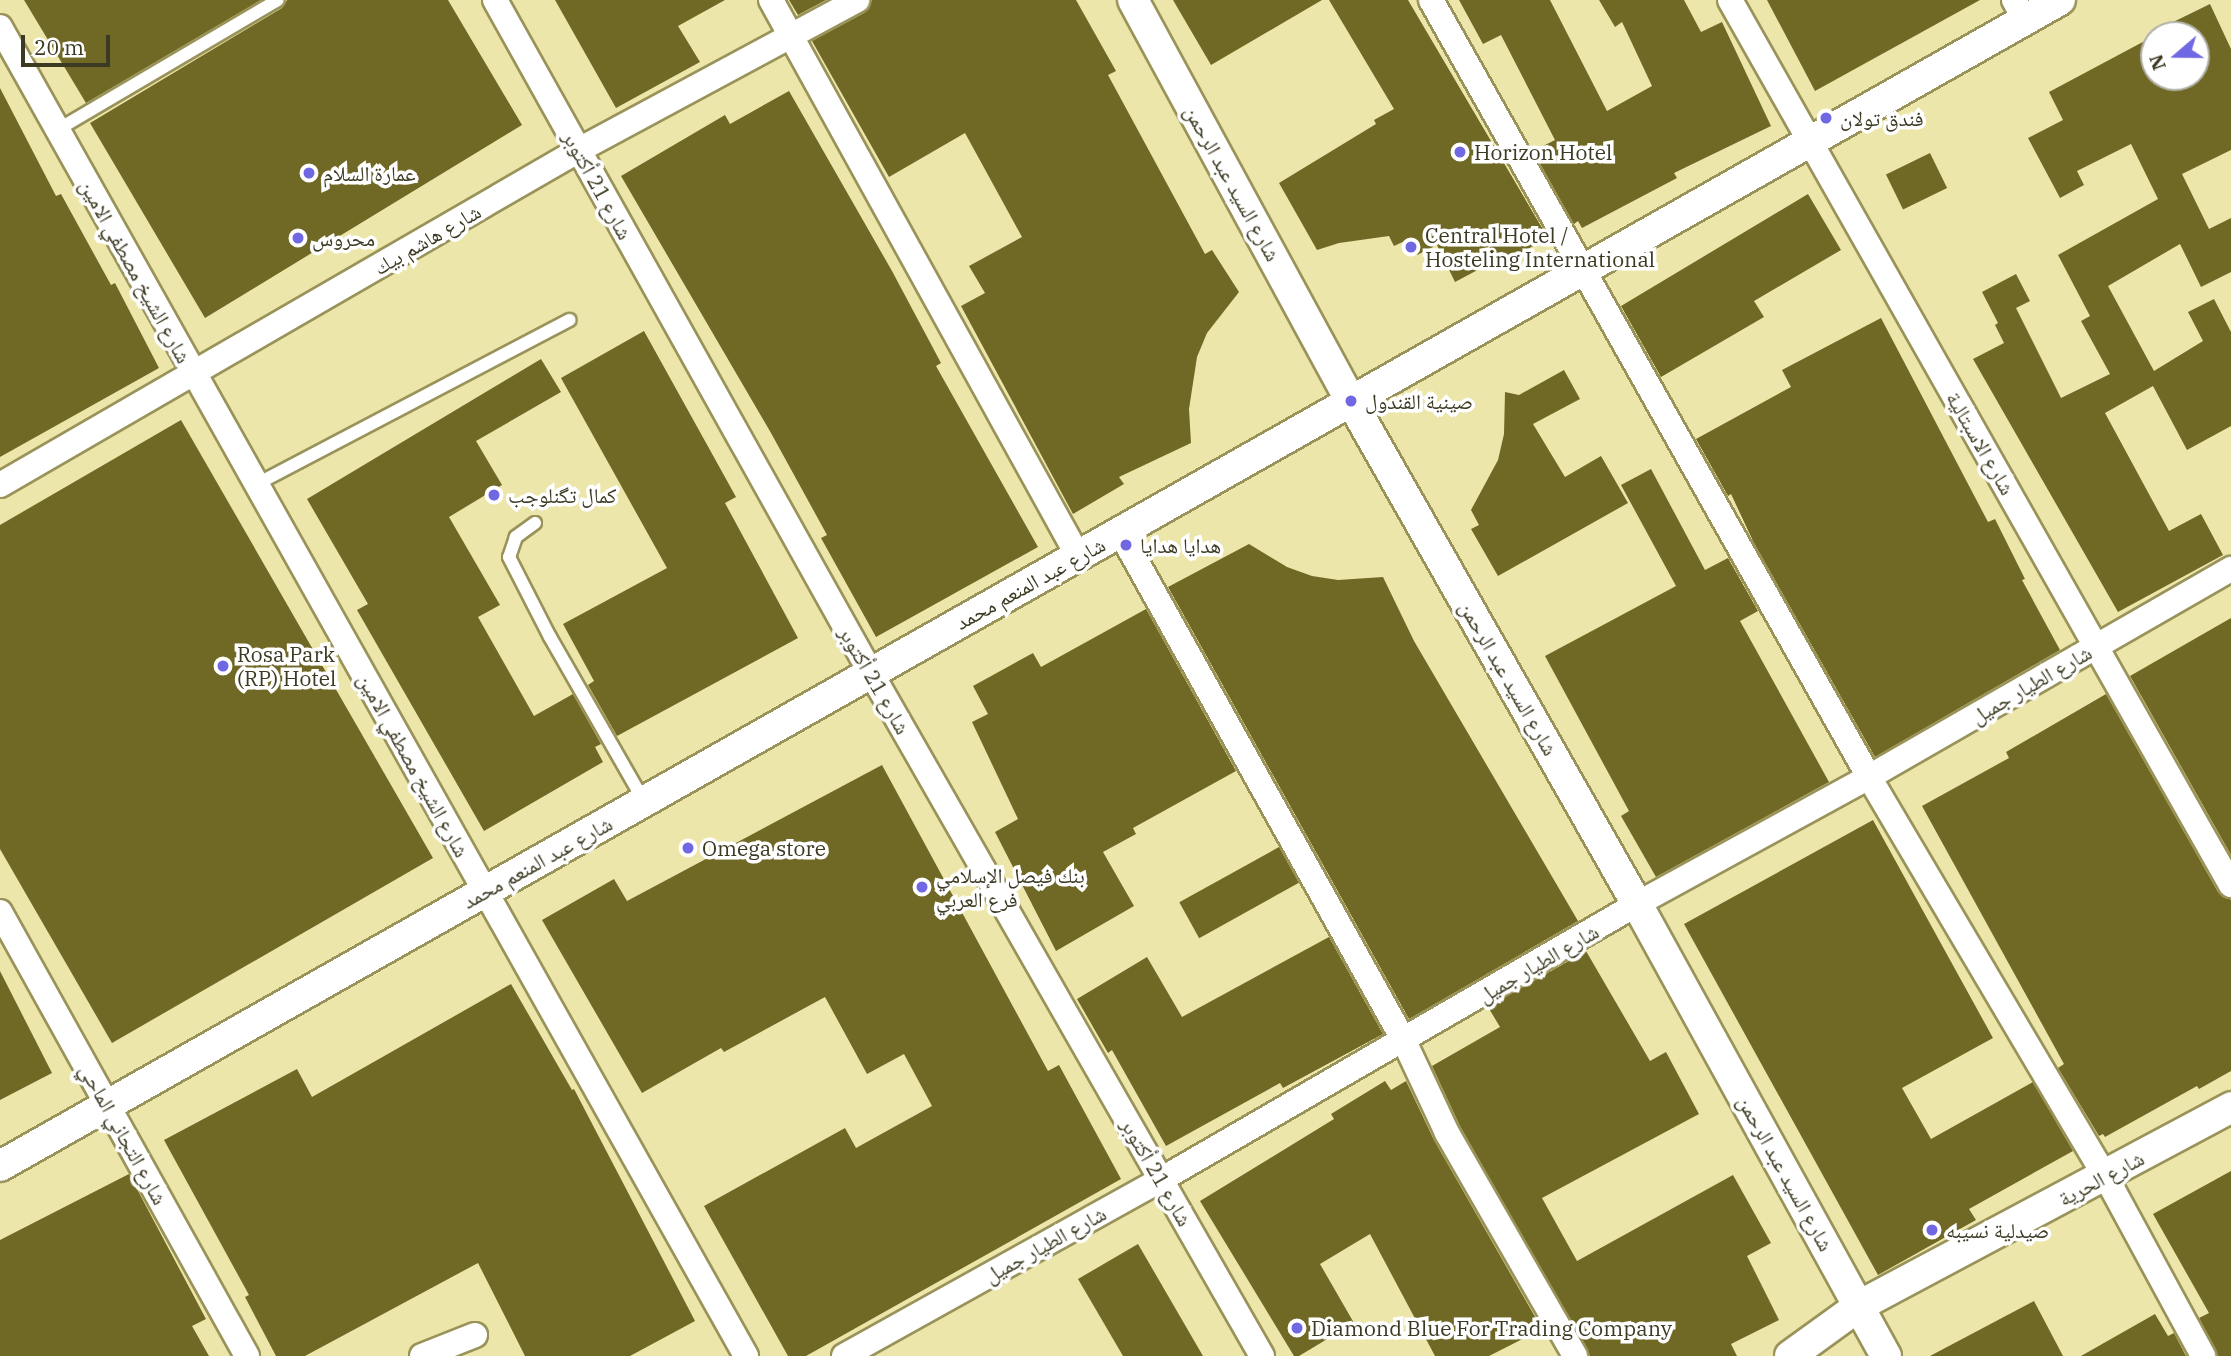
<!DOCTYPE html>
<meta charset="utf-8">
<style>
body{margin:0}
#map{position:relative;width:2231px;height:1356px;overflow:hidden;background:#ede6ab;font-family:"IBM Plex Serif","Noto Naskh Arabic",serif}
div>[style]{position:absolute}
.building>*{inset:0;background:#706825;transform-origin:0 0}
.roads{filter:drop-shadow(2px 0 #99935a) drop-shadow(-2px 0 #99935a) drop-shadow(0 2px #99935a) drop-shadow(0 -2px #99935a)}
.service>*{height:12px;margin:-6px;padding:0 6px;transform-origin:6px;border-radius:6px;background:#fff}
.minor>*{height:24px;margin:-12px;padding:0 12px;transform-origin:12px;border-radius:12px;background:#fff}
.tertiary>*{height:30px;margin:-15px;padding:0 15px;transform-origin:15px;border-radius:15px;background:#fff}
.dots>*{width:19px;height:19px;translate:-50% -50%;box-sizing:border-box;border:4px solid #fff;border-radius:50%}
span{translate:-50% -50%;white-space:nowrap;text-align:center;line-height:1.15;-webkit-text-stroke:7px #fff;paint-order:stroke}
.poi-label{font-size:21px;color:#3d3a23}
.left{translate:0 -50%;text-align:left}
.street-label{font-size:21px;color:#3d3a23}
.north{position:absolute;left:2140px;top:21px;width:70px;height:70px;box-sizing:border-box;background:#fff;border:2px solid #b1b0a7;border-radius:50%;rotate:250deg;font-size:19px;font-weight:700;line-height:28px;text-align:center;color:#3d3a23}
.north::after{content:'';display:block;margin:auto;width:24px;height:32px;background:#7067e2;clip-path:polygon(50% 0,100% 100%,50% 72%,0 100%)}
.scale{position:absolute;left:21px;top:35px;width:89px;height:32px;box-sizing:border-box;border:4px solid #3d3a23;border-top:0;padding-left:9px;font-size:21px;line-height:24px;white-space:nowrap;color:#3d3a23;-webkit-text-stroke:5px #fff;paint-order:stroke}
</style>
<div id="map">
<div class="building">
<i style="clip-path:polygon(24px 0,261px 0,86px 103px)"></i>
<i style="clip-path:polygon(287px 0,448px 0,522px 125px,205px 318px,90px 123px,282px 8px)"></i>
<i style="clip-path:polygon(555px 0,725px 0,678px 26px,700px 62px,616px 108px)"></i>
<i style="clip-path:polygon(789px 0,826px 0,798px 15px)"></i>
<i style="clip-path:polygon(872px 0,1076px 0,1116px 71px,1108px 75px,1205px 254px,1212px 250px,1239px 292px,1207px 333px,1197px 357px,1189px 409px,1191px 443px,1119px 477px,1124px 484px,1073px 514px,961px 306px,985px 293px,969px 266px,1022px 237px,965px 133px,889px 177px,812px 41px,864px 13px)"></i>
<i style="clip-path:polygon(1173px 0,1322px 0,1211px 65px)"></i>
<i style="clip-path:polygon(1329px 0,1408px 0,1548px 238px,1507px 260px,1504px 256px,1455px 282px,1437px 245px,1417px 255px,1409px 239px,1394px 246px,1389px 236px,1339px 243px,1317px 250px,1279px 183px,1376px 124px,1374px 120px,1394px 109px)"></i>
<i style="clip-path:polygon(1459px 0,1550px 0,1607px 111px,1652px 86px,1622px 22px,1615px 27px,1599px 0,1684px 0,1701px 32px,1722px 22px,1771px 126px,1674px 173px,1677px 178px,1582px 228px,1578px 221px,1574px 224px,1533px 151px,1555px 140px,1501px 35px,1483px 44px)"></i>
<i style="clip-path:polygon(1767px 0,1980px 0,1815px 91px)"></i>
<i style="clip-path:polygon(2210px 4px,2231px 49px,2231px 150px,2182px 174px,2209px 229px,2231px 218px,2231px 272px,2201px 287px,2180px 244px,2108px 286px,2154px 371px,2203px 341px,2188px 312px,2214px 299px,2231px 332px,2231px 426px,2187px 450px,2153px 386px,2105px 413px,2169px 531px,2201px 514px,2223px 555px,2118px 612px,1973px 359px,2004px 343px,1995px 325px,1998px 323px,1982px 292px,2016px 274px,2030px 301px,2016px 308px,2061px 398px,2110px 374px,2081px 321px,2090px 316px,2058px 255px,2158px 199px,2131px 144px,2077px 171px,2084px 185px,2060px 198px,2028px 138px,2063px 120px,2049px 92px,2154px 36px,2154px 77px,2196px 77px,2196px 35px,2157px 35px,2163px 31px,2161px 28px)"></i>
<i style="clip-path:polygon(0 88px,56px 196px,61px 194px,111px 285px,115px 283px,159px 368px,0 457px)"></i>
<i style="clip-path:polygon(789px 91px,892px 271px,941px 363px,936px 366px,1038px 547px,876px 637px,821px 538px,827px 535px,771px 433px,621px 176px,725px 115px,730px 124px)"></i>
<i style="left:1930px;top:153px;width:39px;height:49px;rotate:64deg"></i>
<i style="clip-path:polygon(1808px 194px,1841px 250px,1754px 301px,1764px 317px,1661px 377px,1621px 306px)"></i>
<i style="clip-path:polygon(1881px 318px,1988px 522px,1995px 519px,2025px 579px,2022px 580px,2060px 650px,1875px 757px,1754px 543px,1731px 494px,1728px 496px,1696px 439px,1791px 387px,1782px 370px)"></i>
<i style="clip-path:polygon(644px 331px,736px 497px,725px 503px,798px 638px,617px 736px,588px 685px,594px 681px,563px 624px,667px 568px,561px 378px)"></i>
<i style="clip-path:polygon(541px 359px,561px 392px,476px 441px,502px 485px,449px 517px,500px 605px,478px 617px,534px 716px,573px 694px,601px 744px,595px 747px,603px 762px,484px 831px,357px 610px,368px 604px,307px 499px)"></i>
<i style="clip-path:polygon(1564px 370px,1580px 399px,1533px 424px,1565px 477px,1601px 456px,1628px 503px,1498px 576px,1471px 529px,1479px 525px,1471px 510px,1498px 460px,1504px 434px,1505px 392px,1519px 395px)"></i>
<i style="clip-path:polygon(181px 420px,433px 858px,112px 1043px,0 849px,0 525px)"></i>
<i style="clip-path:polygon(1651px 469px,1705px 570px,1728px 558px,1758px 611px,1740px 621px,1829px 782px,1656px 877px,1621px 816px,1629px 811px,1545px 656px,1676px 586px,1621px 485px)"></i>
<i style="clip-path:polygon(1249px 544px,1287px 567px,1312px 576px,1338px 580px,1383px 577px,1414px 641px,1578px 921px,1409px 1019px,1168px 587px)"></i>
<i style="clip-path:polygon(1146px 609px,1236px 771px,1133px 828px,1136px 834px,1103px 852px,1134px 906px,1056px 951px,995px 832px,1018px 819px,972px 722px,988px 714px,973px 686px,1033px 653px,1041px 667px)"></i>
<i style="clip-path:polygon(2231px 618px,2231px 855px,2130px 676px)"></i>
<i style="clip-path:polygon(2106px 694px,2218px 892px,2231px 900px,2231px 1071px,2199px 1089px,2197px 1086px,2105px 1137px,2103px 1134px,2099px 1136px,2058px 1068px,2064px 1064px,1922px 806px,2009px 758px,2006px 752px)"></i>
<i style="clip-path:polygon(882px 765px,1048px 1071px,1059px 1065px,1121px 1179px,806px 1356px,788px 1356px,704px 1206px,845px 1128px,856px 1148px,932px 1106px,904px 1054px,867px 1074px,825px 997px,724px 1052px,721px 1048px,642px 1093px,542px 920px,614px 879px,627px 901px)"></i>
<i style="clip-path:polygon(1873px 820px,1993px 1038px,1902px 1088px,1931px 1139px,2033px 1082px,2073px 1151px,1969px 1209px,1976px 1220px,1878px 1275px,1684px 924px)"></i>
<i style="left:1279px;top:847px;width:41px;height:114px;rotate:61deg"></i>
<i style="clip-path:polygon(1329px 937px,1383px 1034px,1283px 1088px,1280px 1083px,1166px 1146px,1112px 1050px,1108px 1053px,1077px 999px,1147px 957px,1182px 1017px)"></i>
<i style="clip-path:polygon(1586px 951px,1650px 1061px,1666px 1052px,1699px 1114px,1542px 1198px,1577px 1261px,1733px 1175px,1771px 1243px,1747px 1256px,1779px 1320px,1731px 1344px,1737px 1356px,1590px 1356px,1460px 1126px,1432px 1066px,1500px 1027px,1488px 1007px)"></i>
<i style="clip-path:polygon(0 971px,52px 1073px,0 1100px)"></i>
<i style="clip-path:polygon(511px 984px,572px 1090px,574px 1089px,695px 1321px,630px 1356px,525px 1356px,478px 1263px,305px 1356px,276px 1356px,245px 1297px,249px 1295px,164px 1140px,297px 1069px,312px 1097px)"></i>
<i style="clip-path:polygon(1385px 1081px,1391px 1090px,1406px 1081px,1434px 1140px,1542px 1329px,1489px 1356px,1435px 1356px,1370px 1234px,1320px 1264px,1354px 1323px,1299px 1356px,1294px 1356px,1200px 1201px,1334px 1119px,1331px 1114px)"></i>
<i style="clip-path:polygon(2231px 1171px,2231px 1356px,2218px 1356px,2199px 1318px,2209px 1313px,2153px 1214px)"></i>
<i style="clip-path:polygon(129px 1174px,206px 1319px,192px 1326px,209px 1356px,0 1356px,0 1240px)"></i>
<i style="clip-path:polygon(1138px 1244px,1203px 1356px,1123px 1356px,1078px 1279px)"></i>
<i style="clip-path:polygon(2034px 1301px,2063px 1356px,1930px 1356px)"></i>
<i style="clip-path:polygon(2155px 1314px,2168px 1336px,2174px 1333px,2186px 1356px,2081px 1356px)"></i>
</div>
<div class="roads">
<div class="service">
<i style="left:57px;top:130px;width:256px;rotate:-30.5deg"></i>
<i style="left:257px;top:484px;width:353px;rotate:-27.7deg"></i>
<i style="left:535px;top:523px;width:24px;rotate:144deg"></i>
<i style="left:516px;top:537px;width:21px;rotate:109deg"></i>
<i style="left:509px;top:557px;width:90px;rotate:62.9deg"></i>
<i style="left:550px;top:637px;width:189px;rotate:60.2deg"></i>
</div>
<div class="minor">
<i style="left:495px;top:0;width:771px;rotate:60.81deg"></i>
<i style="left:871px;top:673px;width:787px;rotate:60.21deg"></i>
<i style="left:771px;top:0;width:635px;rotate:61.09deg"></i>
<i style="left:1431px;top:0;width:892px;rotate:60.59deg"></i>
<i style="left:1869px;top:777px;width:465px;rotate:59.4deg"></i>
<i style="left:2106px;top:1177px;width:204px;rotate:61.5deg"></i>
<i style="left:1730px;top:0;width:1017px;rotate:60.49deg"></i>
<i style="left:2014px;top:0;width:23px;rotate:61deg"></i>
<i style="left:0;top:27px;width:1524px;rotate:60.69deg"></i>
<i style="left:0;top:485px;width:669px;rotate:-30.05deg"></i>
<i style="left:579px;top:150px;width:316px;rotate:-28.3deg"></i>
<i style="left:1120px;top:532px;width:583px;rotate:60.84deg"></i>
<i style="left:1404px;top:1041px;width:102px;rotate:64.9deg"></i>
<i style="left:1447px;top:1133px;width:257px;rotate:60.1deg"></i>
<i style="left:0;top:912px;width:508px;rotate:60.91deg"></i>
<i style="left:422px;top:1356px;width:57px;rotate:-21.6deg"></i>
<i style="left:844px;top:1356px;width:364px;rotate:-29.1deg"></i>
<i style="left:1162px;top:1179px;width:549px;rotate:-30.07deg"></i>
<i style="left:1637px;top:904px;width:264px;rotate:-28.7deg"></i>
<i style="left:1869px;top:777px;width:418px;rotate:-29.9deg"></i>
</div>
<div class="tertiary">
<i style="left:1133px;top:0;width:456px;rotate:61.5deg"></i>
<i style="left:1351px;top:401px;width:579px;rotate:60.38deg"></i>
<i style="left:1637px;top:904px;width:516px;rotate:61.15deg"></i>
<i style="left:0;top:1166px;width:2367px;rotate:-29.51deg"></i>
<i style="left:1790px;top:1356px;width:85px;rotate:-35.9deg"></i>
<i style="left:1859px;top:1306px;width:422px;rotate:-28.1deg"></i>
</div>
</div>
<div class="dots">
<i style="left:1826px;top:118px;background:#7067e2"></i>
<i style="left:1460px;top:152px;background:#7067e2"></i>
<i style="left:309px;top:173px;background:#7067e2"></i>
<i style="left:298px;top:238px;background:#7067e2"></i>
<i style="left:1411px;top:247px;background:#7067e2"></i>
<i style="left:1351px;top:401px;background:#7067e2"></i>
<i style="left:494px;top:495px;background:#7067e2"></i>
<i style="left:1126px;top:545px;background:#7067e2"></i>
<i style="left:223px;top:666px;background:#7067e2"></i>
<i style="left:688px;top:848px;background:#7067e2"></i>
<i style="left:922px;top:887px;background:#7067e2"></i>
<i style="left:1932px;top:1230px;background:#7067e2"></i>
<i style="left:1297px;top:1328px;background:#7067e2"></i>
</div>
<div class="poi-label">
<span class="left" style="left:1840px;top:118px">فندق تولان</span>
<span class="left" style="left:1474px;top:152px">Horizon Hotel</span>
<span class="left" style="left:323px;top:173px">عمارة السلام</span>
<span class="left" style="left:1425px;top:247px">Central Hotel /<br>Hosteling International</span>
<span class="left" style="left:312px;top:238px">محروس</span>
<span class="left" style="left:1365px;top:401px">صينية القندول</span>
<span class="left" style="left:508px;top:495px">كمال تگنلوجب</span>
<span class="left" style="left:1140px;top:545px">هدايا هدايا</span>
<span class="left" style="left:237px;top:666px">Rosa Park<br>(RP) Hotel</span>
<span class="left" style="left:702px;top:848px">Omega store</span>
<span class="left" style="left:936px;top:887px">بنك فيصل الإسلامي<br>فرع العربي</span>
<span class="left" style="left:1946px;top:1230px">صيدلية نسيبه</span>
<span class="left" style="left:1311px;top:1328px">Diamond Blue For Trading Company</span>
</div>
<div class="street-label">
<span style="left:1233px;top:183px;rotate:61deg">شارع السيد عبد الرحمن</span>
<span style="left:598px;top:185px;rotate:61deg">شارع 21 أكتوبر</span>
<span style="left:427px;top:239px;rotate:-30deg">شارع هاشم بيك</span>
<span style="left:136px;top:271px;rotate:61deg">شارع الشيخ مصطفي الامين</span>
<span style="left:1981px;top:443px;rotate:60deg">شارع الاسبتالية</span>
<span style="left:1030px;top:583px;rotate:-29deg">شارع عبد المنعم محمد</span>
<span style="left:1509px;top:678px;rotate:60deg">شارع السيد عبد الرحمن</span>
<span style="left:875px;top:680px;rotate:60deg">شارع 21 أكتوبر</span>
<span style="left:2031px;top:684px;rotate:-30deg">شارع الطيار جميل</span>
<span style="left:414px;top:765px;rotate:61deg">شارع الشيخ مصطفي الامين</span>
<span style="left:537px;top:862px;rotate:-29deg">شارع عبد المنعم محمد</span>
<span style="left:1538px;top:963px;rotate:-30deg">شارع الطيار جميل</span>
<span style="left:124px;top:1134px;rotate:61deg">شارع التجاني الماحي</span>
<span style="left:1157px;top:1172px;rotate:60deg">شارع 21 أكتوبر</span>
<span style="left:1786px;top:1173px;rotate:61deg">شارع السيد عبد الرحمن</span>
<span style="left:2101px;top:1178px;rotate:-28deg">شارع الحرية</span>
<span style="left:1045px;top:1244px;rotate:-29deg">شارع الطيار جميل</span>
</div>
<div class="north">N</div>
<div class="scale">20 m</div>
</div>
